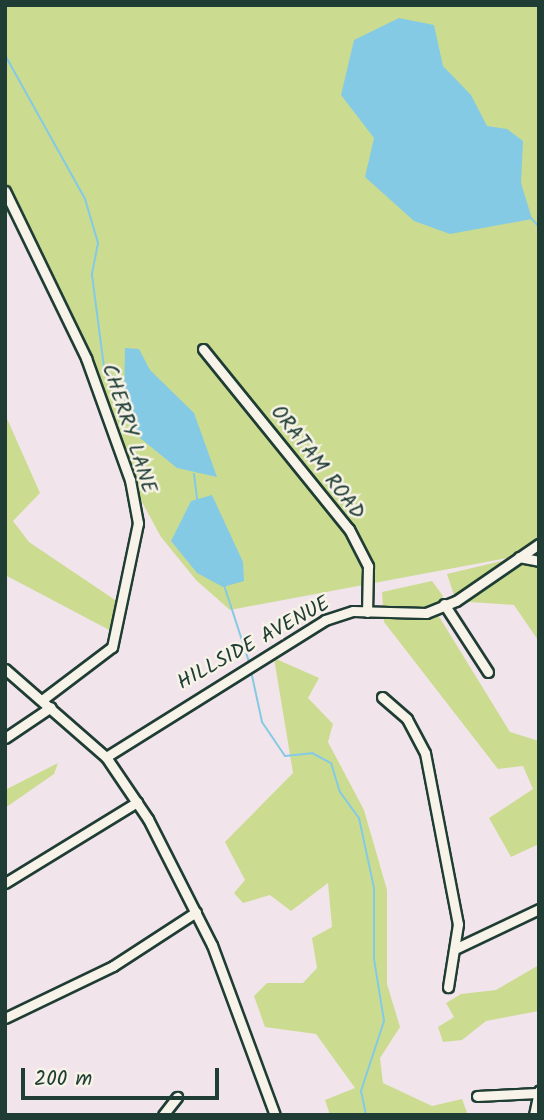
<!DOCTYPE html>
<style>
body{margin:0}
#map{position:relative;width:544px;height:1120px;overflow:hidden;background:#f1e4ea;font-family:Kalam,sans-serif}
div>[style]{position:absolute}
.green>*{inset:0;background:#cbdc91}
.water>*{inset:0;background:#84cae5}
.stream>*{height:2px;margin:-1px;padding:0 1px;transform-origin:1px;border-radius:1px;background:#84cae5}
.roads{filter:drop-shadow(2px 0 #1f3d34) drop-shadow(-2px 0 #1f3d34) drop-shadow(0 2px #1f3d34) drop-shadow(0 -2px #1f3d34)}
.minor>*{height:9px;margin:-4.5px;padding:0 4.5px;transform-origin:4.5px;border-radius:4.5px;background:#f7f3e8}
span{translate:-50% -50%;white-space:nowrap;text-align:center;line-height:1.15;-webkit-text-stroke:5px #f7f3e8;paint-order:stroke}
.street-label{font-size:21px;color:#1f3d34}
.frame{position:absolute;inset:0;border:7px solid #1f3d34;pointer-events:none}
.scale{position:absolute;left:21px;top:1068px;width:198px;height:32px;box-sizing:border-box;border:4px solid #1f3d34;border-top:0;padding-left:9px;font-size:21px;line-height:24px;white-space:nowrap;color:#1f3d34;-webkit-text-stroke:5px #f7f3e8;paint-order:stroke}
</style>
<div id="map">
<div class="green">
<i style="clip-path:polygon(5px 5px,539px 5px,539px 552px,230px 610px,196px 580px,161px 537px,130px 480px,20px 216px,5px 213px)"></i>
<i style="clip-path:polygon(5px 414px,40px 493px,13px 521px,29px 542px,118px 602px,117px 634px,5px 575px)"></i>
<i style="clip-path:polygon(518px 557px,539px 561px,538px 640px,514px 605px,456px 601px,447px 574px)"></i>
<i style="clip-path:polygon(432px 581px,443px 596px,435px 610px,510px 732px,539px 741px,539px 844px,511px 857px,489px 818px,533px 789px,523px 766px,498px 769px,384px 622px,382px 592px)"></i>
<i style="clip-path:polygon(274px 658px,319px 678px,308px 698px,333px 724px,328px 742px,364px 810px,387px 890px,387px 984px,400px 1027px,380px 1058px,383px 1083px,432px 1106px,462px 1099px,468px 1115px,330px 1115px,325px 1100px,355px 1088px,316px 1034px,265px 1027px,254px 996px,267px 983px,303px 983px,317px 968px,312px 938px,332px 927px,328px 883px,291px 911px,270px 895px,243px 903px,234px 893px,245px 880px,225px 842px,293px 773px)"></i>
<i style="clip-path:polygon(58px 763px,54px 774px,5px 808px,5px 790px)"></i>
<i style="clip-path:polygon(539px 965px,539px 1011px,486px 1021px,462px 1040px,443px 1042px,438px 1027px,454px 1017px,446px 1003px,461px 994px,496px 990px)"></i>
</div>
<div class="water">
<i style="clip-path:polygon(399px 18px,434px 25px,443px 66px,471px 95px,487px 126px,507px 129px,523px 141px,521px 183px,532px 219px,450px 234px,414px 221px,365px 177px,374px 138px,341px 95px,354px 40px)"></i>
<i style="clip-path:polygon(125px 348px,139px 349px,150px 370px,194px 413px,217px 477px,177px 468px,140px 438px,124px 400px)"></i>
<i style="clip-path:polygon(212px 495px,243px 562px,244px 581px,223px 587px,197px 573px,171px 541px,191px 501px)"></i>
</div>
<div class="stream">
<i style="left:5px;top:55px;width:165px;rotate:60.9deg"></i>
<i style="left:85px;top:199px;width:46px;rotate:73.5deg"></i>
<i style="left:98px;top:243px;width:33px;rotate:101deg"></i>
<i style="left:92px;top:275px;width:94px;rotate:82.6deg"></i>
<i style="left:104px;top:368px;width:31px;rotate:45deg"></i>
<i style="left:531px;top:218px;width:12px;rotate:48deg"></i>
<i style="left:194px;top:474px;width:26px;rotate:83deg"></i>
<i style="left:224px;top:585px;width:81px;rotate:72deg"></i>
<i style="left:251px;top:671px;width:52px;rotate:77.8deg"></i>
<i style="left:262px;top:722px;width:41px;rotate:55.9deg"></i>
<i style="left:285px;top:756px;width:27px;rotate:-6deg"></i>
<i style="left:312px;top:753px;width:21px;rotate:28deg"></i>
<i style="left:331px;top:763px;width:30px;rotate:73deg"></i>
<i style="left:340px;top:792px;width:32px;rotate:54deg"></i>
<i style="left:359px;top:818px;width:72px;rotate:77.9deg"></i>
<i style="left:374px;top:888px;width:71px;rotate:90deg"></i>
<i style="left:374px;top:959px;width:63px;rotate:80.8deg"></i>
<i style="left:384px;top:1021px;width:74px;rotate:108.2deg"></i>
<i style="left:361px;top:1091px;width:25px;rotate:78deg"></i>
</div>
<div class="roads">
<div class="minor">
<i style="left:5px;top:191px;width:186px;rotate:64.1deg"></i>
<i style="left:86px;top:358px;width:130px;rotate:70.2deg"></i>
<i style="left:130px;top:480px;width:44px;rotate:79.5deg"></i>
<i style="left:138px;top:523px;width:127px;rotate:101.8deg"></i>
<i style="left:112px;top:647px;width:88px;rotate:142.9deg"></i>
<i style="left:203px;top:349px;width:232px;rotate:51deg"></i>
<i style="left:349px;top:529px;width:42px;rotate:62.8deg"></i>
<i style="left:368px;top:566px;width:46px;rotate:91.2deg"></i>
<i style="left:519px;top:557px;width:20px;rotate:11deg"></i>
<i style="left:444px;top:604px;width:81px;rotate:57.1deg"></i>
<i style="left:5px;top:669px;width:134px;rotate:41.1deg"></i>
<i style="left:106px;top:757px;width:75px;rotate:55.9deg"></i>
<i style="left:148px;top:819px;width:141px;rotate:63.1deg"></i>
<i style="left:212px;top:945px;width:181px;rotate:69.7deg"></i>
<i style="left:382px;top:697px;width:33px;rotate:41deg"></i>
<i style="left:407px;top:719px;width:38px;rotate:62deg"></i>
<i style="left:425px;top:753px;width:174px;rotate:79.1deg"></i>
<i style="left:458px;top:924px;width:64px;rotate:99deg"></i>
<i style="left:5px;top:738px;width:55px;rotate:-34deg"></i>
<i style="left:106px;top:757px;width:258px;rotate:-32deg"></i>
<i style="left:325px;top:620px;width:29px;rotate:-18deg"></i>
<i style="left:353px;top:611px;width:73px;rotate:1.6deg"></i>
<i style="left:426px;top:613px;width:32px;rotate:-22deg"></i>
<i style="left:456px;top:601px;width:101px;rotate:-34.5deg"></i>
<i style="left:5px;top:883px;width:155px;rotate:-31.5deg"></i>
<i style="left:457px;top:948px;width:91px;rotate:-25.4deg"></i>
<i style="left:5px;top:1018px;width:120px;rotate:-25.7deg"></i>
<i style="left:113px;top:966px;width:99px;rotate:-33deg"></i>
<i style="left:477px;top:1096px;width:60px;rotate:-2.9deg"></i>
<i style="left:163px;top:1115px;width:23px;rotate:-52deg"></i>
<i style="left:534px;top:1115px;width:25px;rotate:-78deg"></i>
</div>
</div>
<div class="street-label">
<span style="left:128px;top:429px;rotate:72deg">CHERRY LANE</span>
<span style="left:317px;top:463px;rotate:52deg">ORATAM ROAD</span>
<span style="left:254px;top:644px;rotate:-29deg">HILLSIDE AVENUE</span>
</div>
<div class="frame"></div>
<div class="scale">200 m</div>
</div>
